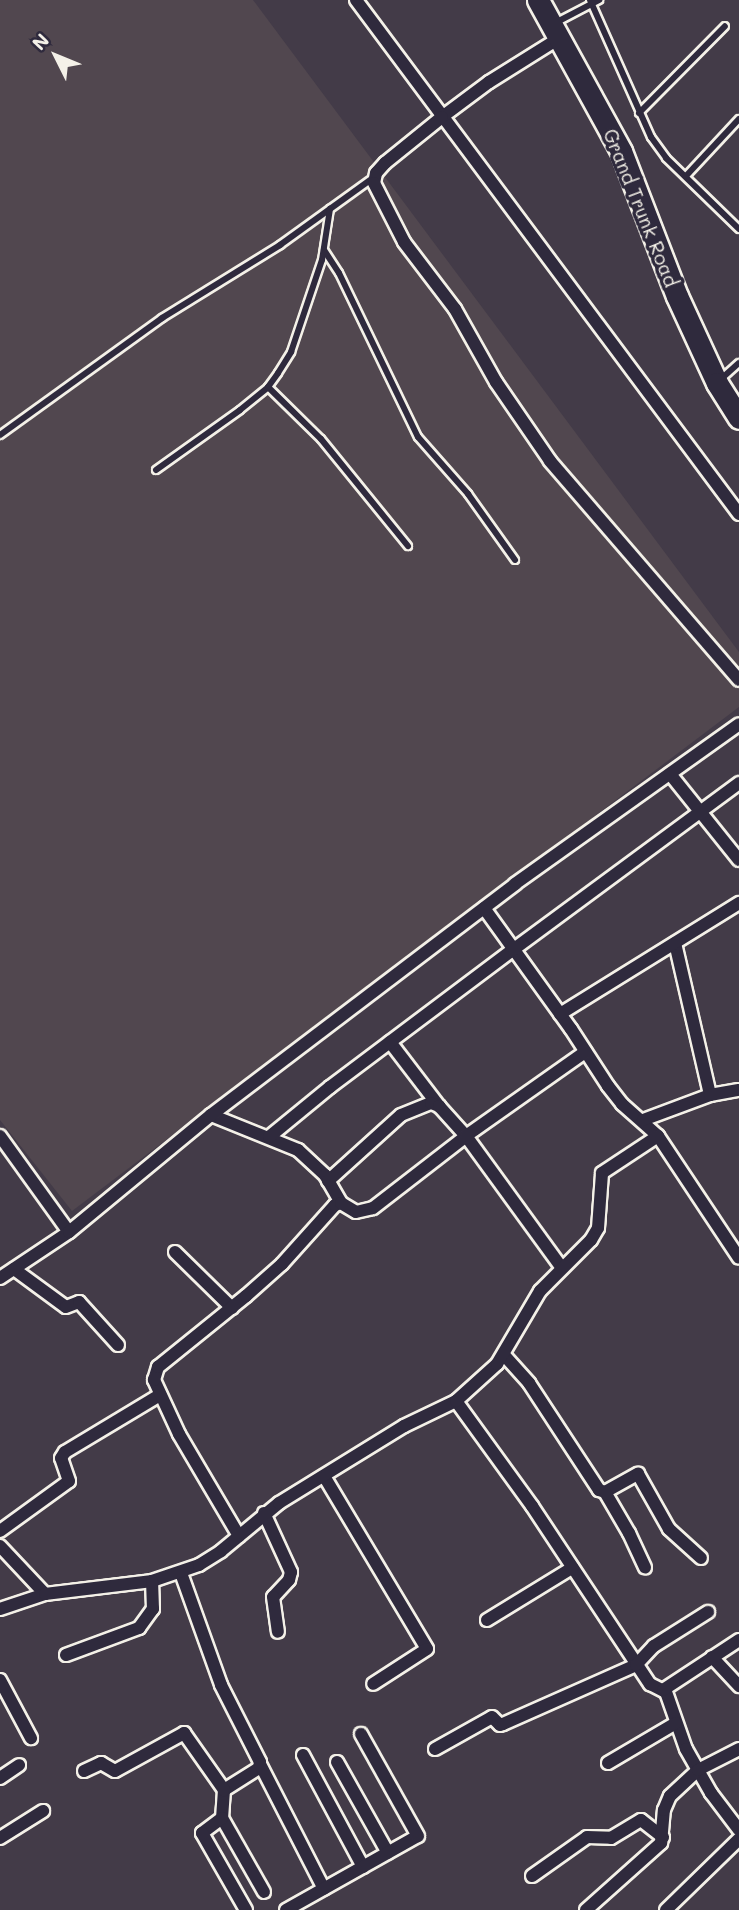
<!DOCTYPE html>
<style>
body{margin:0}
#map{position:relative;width:739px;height:1910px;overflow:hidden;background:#433b48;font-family:Mali,sans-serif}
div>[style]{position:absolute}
.built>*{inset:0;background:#51474f}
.roads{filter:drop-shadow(2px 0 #f4f1e8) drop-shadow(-2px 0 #f4f1e8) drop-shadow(0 2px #f4f1e8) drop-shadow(0 -2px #f4f1e8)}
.service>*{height:6px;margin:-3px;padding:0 3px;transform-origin:3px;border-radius:3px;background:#2f2a3d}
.minor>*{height:12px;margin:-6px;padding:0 6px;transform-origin:6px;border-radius:6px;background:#2f2a3d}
.primary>*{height:21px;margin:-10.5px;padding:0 10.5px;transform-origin:10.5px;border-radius:10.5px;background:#2f2a3d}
span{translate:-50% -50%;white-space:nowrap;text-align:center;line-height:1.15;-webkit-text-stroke:7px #2f2a3d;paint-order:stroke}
.street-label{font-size:19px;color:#f4f1e8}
.north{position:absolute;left:21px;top:21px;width:70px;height:70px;-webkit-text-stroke:5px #2f2a3d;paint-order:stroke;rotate:313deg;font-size:19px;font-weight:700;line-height:28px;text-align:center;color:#f4f1e8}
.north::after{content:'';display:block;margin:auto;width:24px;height:32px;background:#f4f1e8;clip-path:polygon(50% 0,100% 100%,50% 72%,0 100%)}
</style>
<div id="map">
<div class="built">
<i style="clip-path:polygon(0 0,253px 0,739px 652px,739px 707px,72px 1211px,0 1120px)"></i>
</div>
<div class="roads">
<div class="service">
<i style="left:590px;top:0;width:150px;rotate:66deg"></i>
<i style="left:651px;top:137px;width:26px;rotate:54deg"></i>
<i style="left:666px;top:158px;width:102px;rotate:44.2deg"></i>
<i style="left:555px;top:23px;width:50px;rotate:-27.6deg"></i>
<i style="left:639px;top:113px;width:122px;rotate:-45.3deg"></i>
<i style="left:686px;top:176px;width:78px;rotate:-47.1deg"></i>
<i style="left:324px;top:250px;width:27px;rotate:57deg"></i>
<i style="left:339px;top:273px;width:182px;rotate:64.3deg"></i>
<i style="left:418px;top:437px;width:76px;rotate:48.7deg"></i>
<i style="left:468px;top:494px;width:81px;rotate:54.5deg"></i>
<i style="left:721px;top:379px;width:24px;rotate:-42deg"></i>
<i style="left:268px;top:387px;width:74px;rotate:44.5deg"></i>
<i style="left:321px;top:439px;width:138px;rotate:50.9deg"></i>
<i style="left:0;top:435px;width:200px;rotate:-35.8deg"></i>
<i style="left:162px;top:318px;width:139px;rotate:-31.7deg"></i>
<i style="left:280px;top:245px;width:115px;rotate:-35.8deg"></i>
<i style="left:156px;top:470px;width:103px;rotate:-35.5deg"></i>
<i style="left:240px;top:410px;width:36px;rotate:-39deg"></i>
<i style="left:268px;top:387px;width:17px;rotate:-54deg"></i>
<i style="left:278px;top:373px;width:25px;rotate:-58deg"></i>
<i style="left:291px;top:352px;width:97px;rotate:-71.4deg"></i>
<i style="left:322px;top:260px;width:52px;rotate:-81.1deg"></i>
</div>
<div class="minor">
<i style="left:356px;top:0;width:641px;rotate:53.31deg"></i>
<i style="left:561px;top:37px;width:85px;rotate:148deg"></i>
<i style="left:489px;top:82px;width:59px;rotate:143.3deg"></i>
<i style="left:442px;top:117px;width:73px;rotate:141.1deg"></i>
<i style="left:385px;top:163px;width:13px;rotate:132deg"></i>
<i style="left:376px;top:173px;width:10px;rotate:101deg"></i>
<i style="left:374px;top:183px;width:66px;rotate:63deg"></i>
<i style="left:404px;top:242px;width:84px;rotate:52.7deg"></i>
<i style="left:455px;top:309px;width:84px;rotate:60.7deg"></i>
<i style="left:496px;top:382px;width:96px;rotate:55.6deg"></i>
<i style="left:550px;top:461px;width:289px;rotate:49.2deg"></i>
<i style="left:670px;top:774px;width:110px;rotate:51.3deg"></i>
<i style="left:484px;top:908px;width:149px;rotate:54.3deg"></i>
<i style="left:571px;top:1029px;width:68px;rotate:57deg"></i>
<i style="left:608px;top:1086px;width:23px;rotate:52deg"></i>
<i style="left:622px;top:1104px;width:48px;rotate:41.6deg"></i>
<i style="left:658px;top:1136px;width:146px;rotate:56.4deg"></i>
<i style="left:675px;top:943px;width:156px;rotate:77deg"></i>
<i style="left:560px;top:1014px;width:211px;rotate:-31.8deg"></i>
<i style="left:390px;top:1042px;width:81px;rotate:52.6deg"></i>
<i style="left:211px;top:1115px;width:94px;rotate:21.9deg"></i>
<i style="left:298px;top:1150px;width:37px;rotate:43deg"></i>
<i style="left:325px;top:1175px;width:32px;rotate:60deg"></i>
<i style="left:643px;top:1120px;width:72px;rotate:-20.5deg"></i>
<i style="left:710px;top:1095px;width:29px;rotate:-10deg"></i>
<i style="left:0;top:1136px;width:118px;rotate:54.3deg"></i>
<i style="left:269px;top:1137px;width:79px;rotate:-39.3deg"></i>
<i style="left:330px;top:1087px;width:230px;rotate:-36.9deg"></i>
<i style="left:514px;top:949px;width:280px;rotate:-36.4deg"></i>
<i style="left:328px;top:1181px;width:98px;rotate:-42.1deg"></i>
<i style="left:401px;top:1115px;width:32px;rotate:-22deg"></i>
<i style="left:431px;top:1103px;width:9px;rotate:21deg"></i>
<i style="left:439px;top:1106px;width:40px;rotate:48deg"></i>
<i style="left:466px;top:1136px;width:163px;rotate:54deg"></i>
<i style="left:175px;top:1252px;width:80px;rotate:44.5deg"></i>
<i style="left:14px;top:1269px;width:64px;rotate:36.2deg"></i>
<i style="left:66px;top:1307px;width:14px;rotate:-21deg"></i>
<i style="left:79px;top:1302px;width:58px;rotate:47.8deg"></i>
<i style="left:0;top:1278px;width:83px;rotate:-33.7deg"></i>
<i style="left:69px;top:1232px;width:184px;rotate:-39.5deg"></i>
<i style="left:211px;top:1115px;width:382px;rotate:-37.2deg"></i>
<i style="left:515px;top:884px;width:275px;rotate:-35.5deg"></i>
<i style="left:504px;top:1355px;width:38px;rotate:48deg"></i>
<i style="left:529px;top:1383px;width:128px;rotate:56.8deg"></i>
<i style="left:599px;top:1490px;width:6px;rotate:18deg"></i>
<i style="left:605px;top:1492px;width:38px;rotate:-29deg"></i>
<i style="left:638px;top:1474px;width:63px;rotate:60.6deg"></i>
<i style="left:669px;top:1529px;width:43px;rotate:42.2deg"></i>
<i style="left:456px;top:1401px;width:130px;rotate:54.1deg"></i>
<i style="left:532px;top:1506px;width:214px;rotate:56.5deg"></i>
<i style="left:650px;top:1684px;width:18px;rotate:27deg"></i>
<i style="left:666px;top:1692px;width:60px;rotate:70.7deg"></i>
<i style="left:686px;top:1749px;width:51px;rotate:60.4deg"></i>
<i style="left:711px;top:1793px;width:46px;rotate:52.9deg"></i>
<i style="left:324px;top:1476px;width:201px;rotate:59.2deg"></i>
<i style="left:427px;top:1649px;width:64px;rotate:147.1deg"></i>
<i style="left:605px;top:1492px;width:48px;rotate:59.7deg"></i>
<i style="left:629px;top:1533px;width:38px;rotate:65deg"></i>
<i style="left:264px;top:1513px;width:65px;rotate:65.4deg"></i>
<i style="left:291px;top:1572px;width:8px;rotate:104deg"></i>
<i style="left:289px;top:1580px;width:23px;rotate:133deg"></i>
<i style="left:273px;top:1597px;width:35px;rotate:82deg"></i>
<i style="left:0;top:1531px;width:85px;rotate:-35.9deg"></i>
<i style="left:69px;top:1481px;width:24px;rotate:-109deg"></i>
<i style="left:61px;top:1458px;width:7px;rotate:-56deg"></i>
<i style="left:65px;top:1452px;width:111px;rotate:-31deg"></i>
<i style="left:239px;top:1536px;width:118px;rotate:-120.5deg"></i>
<i style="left:179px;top:1434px;width:60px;rotate:-114.8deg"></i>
<i style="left:154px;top:1380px;width:14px;rotate:-73deg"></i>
<i style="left:158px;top:1367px;width:113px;rotate:-38.9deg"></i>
<i style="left:246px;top:1296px;width:48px;rotate:-41.6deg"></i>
<i style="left:282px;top:1264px;width:79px;rotate:-48.1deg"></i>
<i style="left:335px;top:1205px;width:6px;rotate:-18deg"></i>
<i style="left:341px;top:1203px;width:17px;rotate:31deg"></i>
<i style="left:356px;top:1212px;width:17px;rotate:-13deg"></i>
<i style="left:373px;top:1208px;width:118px;rotate:-37.7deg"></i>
<i style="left:466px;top:1136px;width:146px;rotate:-35.2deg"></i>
<i style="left:0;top:1546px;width:66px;rotate:46.8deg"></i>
<i style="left:181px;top:1573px;width:119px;rotate:70.3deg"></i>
<i style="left:221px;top:1685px;width:86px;rotate:63.1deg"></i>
<i style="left:260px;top:1762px;width:6px;rotate:99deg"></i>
<i style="left:259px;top:1768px;width:41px;rotate:147.8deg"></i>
<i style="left:224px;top:1790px;width:28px;rotate:94deg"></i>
<i style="left:222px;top:1818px;width:85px;rotate:60.4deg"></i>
<i style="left:0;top:1609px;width:47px;rotate:-18.4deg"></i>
<i style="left:45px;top:1594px;width:108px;rotate:-6.9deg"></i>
<i style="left:152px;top:1581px;width:50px;rotate:-18.8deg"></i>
<i style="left:199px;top:1565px;width:26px;rotate:-32deg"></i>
<i style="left:221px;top:1551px;width:75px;rotate:-39.6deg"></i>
<i style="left:279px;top:1503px;width:147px;rotate:-31.6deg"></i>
<i style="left:404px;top:1426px;width:58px;rotate:-25.7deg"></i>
<i style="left:456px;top:1401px;width:55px;rotate:-42.1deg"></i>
<i style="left:497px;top:1364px;width:85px;rotate:-59.5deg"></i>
<i style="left:540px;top:1291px;width:72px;rotate:-45deg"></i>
<i style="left:591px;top:1240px;width:14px;rotate:-60deg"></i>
<i style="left:598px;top:1228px;width:55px;rotate:-85.8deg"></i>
<i style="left:602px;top:1173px;width:67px;rotate:-33.5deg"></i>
<i style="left:487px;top:1620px;width:100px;rotate:-31.5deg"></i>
<i style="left:66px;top:1655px;width:78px;rotate:-20.3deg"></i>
<i style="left:139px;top:1628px;width:24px;rotate:-54deg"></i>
<i style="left:153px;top:1609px;width:28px;rotate:-92deg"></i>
<i style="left:712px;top:1657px;width:40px;rotate:47deg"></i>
<i style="left:0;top:1680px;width:66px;rotate:61.9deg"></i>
<i style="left:663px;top:1690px;width:91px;rotate:-33.3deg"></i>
<i style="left:435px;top:1749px;width:65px;rotate:-29.3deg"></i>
<i style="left:492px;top:1717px;width:11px;rotate:45deg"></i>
<i style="left:500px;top:1725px;width:3px;rotate:-18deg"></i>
<i style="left:503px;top:1724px;width:145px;rotate:-23.9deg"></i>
<i style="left:636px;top:1665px;width:26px;rotate:-47deg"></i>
<i style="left:654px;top:1646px;width:64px;rotate:-32.2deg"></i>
<i style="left:303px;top:1755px;width:127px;rotate:61.8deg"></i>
<i style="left:337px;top:1762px;width:104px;rotate:60.7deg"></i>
<i style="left:608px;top:1763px;width:79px;rotate:-30.5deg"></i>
<i style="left:260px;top:1764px;width:140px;rotate:62.9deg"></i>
<i style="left:84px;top:1771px;width:19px;rotate:-25deg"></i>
<i style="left:101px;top:1763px;width:16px;rotate:30deg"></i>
<i style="left:115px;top:1771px;width:79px;rotate:-28.8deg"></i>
<i style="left:184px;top:1733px;width:70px;rotate:54.9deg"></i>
<i style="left:0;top:1778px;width:23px;rotate:-34deg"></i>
<i style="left:222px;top:1818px;width:25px;rotate:143deg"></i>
<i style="left:202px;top:1833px;width:89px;rotate:60.3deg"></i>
<i style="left:0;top:1838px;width:51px;rotate:-32.1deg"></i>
<i style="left:532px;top:1876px;width:67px;rotate:-35.3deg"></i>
<i style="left:587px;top:1837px;width:24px;rotate:2deg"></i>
<i style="left:611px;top:1838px;width:35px;rotate:-31deg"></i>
<i style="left:641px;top:1820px;width:28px;rotate:38deg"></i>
<i style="left:286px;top:1910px;width:151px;rotate:-29.3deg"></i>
<i style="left:418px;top:1836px;width:117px;rotate:-119.2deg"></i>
<i style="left:586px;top:1910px;width:101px;rotate:-41.8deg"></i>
<i style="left:661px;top:1843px;width:33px;rotate:-85deg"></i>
<i style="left:664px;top:1810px;width:15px;rotate:-67deg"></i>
<i style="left:670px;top:1796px;width:38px;rotate:-43deg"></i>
<i style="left:698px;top:1770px;width:46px;rotate:-27.1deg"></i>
<i style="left:666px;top:1910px;width:102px;rotate:-44.2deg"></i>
</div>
<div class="primary">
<i style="left:538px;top:0;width:172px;rotate:61.2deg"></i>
<i style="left:621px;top:151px;width:155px;rotate:68.9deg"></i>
<i style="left:677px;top:296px;width:96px;rotate:65.3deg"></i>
<i style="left:717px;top:383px;width:41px;rotate:57.8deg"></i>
</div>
</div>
<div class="street-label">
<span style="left:641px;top:208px;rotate:68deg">Grand Trunk Road</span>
</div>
<div class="north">N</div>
</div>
